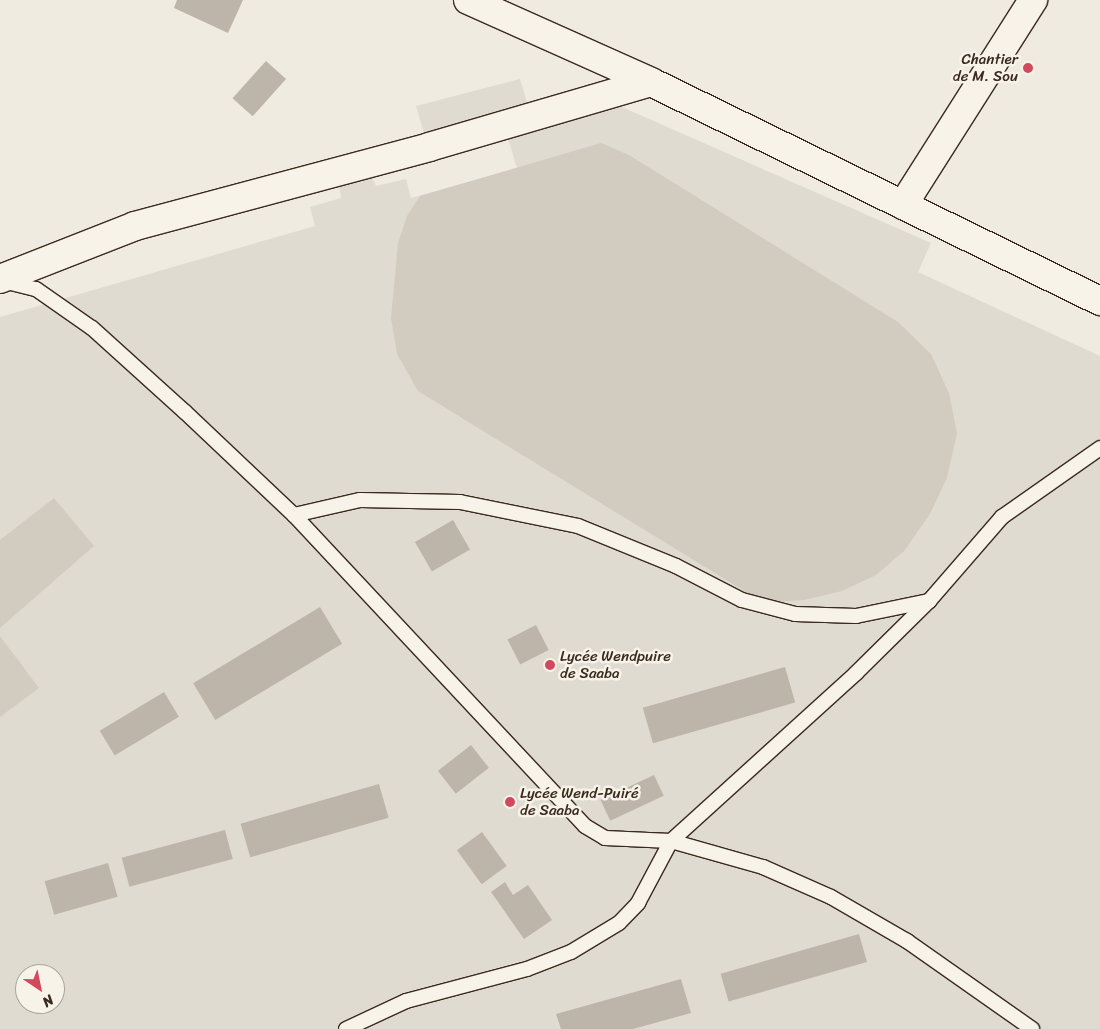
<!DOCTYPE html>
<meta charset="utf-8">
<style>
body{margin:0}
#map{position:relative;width:1100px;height:1029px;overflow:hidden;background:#efebe0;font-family:Sriracha,sans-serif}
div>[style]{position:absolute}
.built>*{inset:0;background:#e0dbd0}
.green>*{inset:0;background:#d1cbc0}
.building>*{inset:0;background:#bdb5aa;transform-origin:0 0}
.roads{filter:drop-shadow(1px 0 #3b2a1e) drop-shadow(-1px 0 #3b2a1e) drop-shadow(0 1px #3b2a1e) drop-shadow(0 -1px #3b2a1e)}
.service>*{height:14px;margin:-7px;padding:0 7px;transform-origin:7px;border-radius:7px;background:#f7f3e8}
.minor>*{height:28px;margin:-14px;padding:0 14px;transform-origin:14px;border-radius:14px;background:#f7f3e8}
.tertiary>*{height:28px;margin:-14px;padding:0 14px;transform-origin:14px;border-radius:14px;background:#f7f3e8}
.dots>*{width:14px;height:14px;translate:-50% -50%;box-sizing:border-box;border:2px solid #f7f3e8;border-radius:50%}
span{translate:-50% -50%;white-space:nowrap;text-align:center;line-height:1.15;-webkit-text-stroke:5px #f7f3e8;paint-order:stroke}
.poi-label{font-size:15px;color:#3b2a1e}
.right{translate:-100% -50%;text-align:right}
.left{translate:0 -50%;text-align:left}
.north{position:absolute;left:15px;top:964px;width:50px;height:50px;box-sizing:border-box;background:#f7f3e8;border:1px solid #aca397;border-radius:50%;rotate:146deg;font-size:14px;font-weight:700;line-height:20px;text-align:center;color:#3b2a1e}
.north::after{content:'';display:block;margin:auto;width:18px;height:22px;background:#d1495b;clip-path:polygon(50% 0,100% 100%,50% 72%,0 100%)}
</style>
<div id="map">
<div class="built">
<i style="clip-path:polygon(evenodd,520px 79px,536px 132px,546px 129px,543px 120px,606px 100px,931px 243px,918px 272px,1100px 356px,1100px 1029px,0 1029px,0 317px,315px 226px,310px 207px,341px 198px,339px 186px,372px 177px,376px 186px,406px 179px,411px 198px,517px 168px,503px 122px,427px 144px,416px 106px,520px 79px,25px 974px,55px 974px,55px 1004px,25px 1004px,25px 974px)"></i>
</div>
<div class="green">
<i style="clip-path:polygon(601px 143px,629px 155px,898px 322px,931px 354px,949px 393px,957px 433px,947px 478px,930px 514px,904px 551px,876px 575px,842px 591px,804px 600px,777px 602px,754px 597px,418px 391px,397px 354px,391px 318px,398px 243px,407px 216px,420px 196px)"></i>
<i style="clip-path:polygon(54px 498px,94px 546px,0 628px,0 540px)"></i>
<i style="clip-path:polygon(0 636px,39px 688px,0 717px)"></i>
</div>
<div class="building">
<i style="clip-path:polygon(177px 0,243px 0,228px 33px,174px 8px)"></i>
<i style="left:266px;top:61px;width:27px;height:50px;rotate:42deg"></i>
<i style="left:453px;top:520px;width:34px;height:44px;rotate:60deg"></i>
<i style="left:320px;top:607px;width:43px;height:148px;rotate:59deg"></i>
<i style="left:536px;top:625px;width:28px;height:32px;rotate:63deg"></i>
<i style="left:785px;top:667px;width:37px;height:148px;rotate:74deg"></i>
<i style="left:164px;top:692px;width:29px;height:75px;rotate:59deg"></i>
<i style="left:471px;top:745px;width:29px;height:42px;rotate:52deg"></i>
<i style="left:654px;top:775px;width:23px;height:59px;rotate:65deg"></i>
<i style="left:379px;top:784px;width:35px;height:144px;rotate:74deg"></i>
<i style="left:225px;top:830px;width:30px;height:107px;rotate:75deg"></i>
<i style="left:482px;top:832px;width:42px;height:31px;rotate:54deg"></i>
<i style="left:108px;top:863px;width:35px;height:66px;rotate:74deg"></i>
<i style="clip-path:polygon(505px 882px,513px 895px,528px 885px,552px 920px,524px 939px,491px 892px)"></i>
<i style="left:859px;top:934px;width:29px;height:144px;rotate:74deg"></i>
<i style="clip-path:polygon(681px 979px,691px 1013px,633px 1029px,561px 1029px,556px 1014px)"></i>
</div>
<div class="roads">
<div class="service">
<i style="left:3px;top:281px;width:34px;rotate:14deg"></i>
<i style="left:36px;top:289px;width:68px;rotate:34.9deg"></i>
<i style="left:92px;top:328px;width:125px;rotate:42.1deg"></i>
<i style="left:185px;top:412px;width:150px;rotate:43.4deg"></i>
<i style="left:294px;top:515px;width:426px;rotate:46.9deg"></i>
<i style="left:585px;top:826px;width:23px;rotate:31deg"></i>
<i style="left:605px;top:838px;width:66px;rotate:2.6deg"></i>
<i style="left:671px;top:841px;width:96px;rotate:15.8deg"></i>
<i style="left:763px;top:867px;width:74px;rotate:23.8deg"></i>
<i style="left:831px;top:897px;width:88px;rotate:30.1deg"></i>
<i style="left:907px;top:941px;width:153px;rotate:35.1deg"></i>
<i style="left:294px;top:515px;width:68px;rotate:-12.8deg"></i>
<i style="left:360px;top:500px;width:100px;rotate:1.1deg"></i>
<i style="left:460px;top:502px;width:120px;rotate:11.5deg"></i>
<i style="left:578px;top:526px;width:106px;rotate:22.2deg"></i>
<i style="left:676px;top:566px;width:74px;rotate:27.3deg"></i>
<i style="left:742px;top:600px;width:55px;rotate:14.8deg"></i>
<i style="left:795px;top:614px;width:61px;rotate:1.9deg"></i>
<i style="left:856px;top:616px;width:75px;rotate:-11.6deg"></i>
<i style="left:346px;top:1029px;width:66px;rotate:-25deg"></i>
<i style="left:406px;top:1001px;width:125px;rotate:-14.8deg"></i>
<i style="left:527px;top:969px;width:47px;rotate:-21.1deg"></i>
<i style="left:571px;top:952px;width:56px;rotate:-31.1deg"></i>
<i style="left:619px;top:923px;width:28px;rotate:-46deg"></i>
<i style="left:638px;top:903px;width:70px;rotate:-62deg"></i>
<i style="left:671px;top:841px;width:250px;rotate:-42.2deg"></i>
<i style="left:856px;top:673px;width:103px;rotate:-44.6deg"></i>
<i style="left:929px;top:601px;width:111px;rotate:-49deg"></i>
<i style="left:1002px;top:517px;width:120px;rotate:-35.1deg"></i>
</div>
<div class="minor">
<i style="left:903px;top:205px;width:243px;rotate:-57.6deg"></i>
<i style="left:0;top:279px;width:145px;rotate:-21.4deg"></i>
<i style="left:135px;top:226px;width:304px;rotate:-15deg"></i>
<i style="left:429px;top:147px;width:231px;rotate:-16.3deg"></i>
</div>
<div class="tertiary">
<i style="left:468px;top:0;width:201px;rotate:24.1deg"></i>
<i style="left:651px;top:82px;width:500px;rotate:26deg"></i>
</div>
</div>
<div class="dots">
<i style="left:1028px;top:68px;background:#d1495b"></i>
<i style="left:550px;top:665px;background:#d1495b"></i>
<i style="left:510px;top:802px;background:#d1495b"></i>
</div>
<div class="poi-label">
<span class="right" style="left:1018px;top:68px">Chantier<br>de M. Sou</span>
<span class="left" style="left:560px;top:665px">Lycée Wendpuire<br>de Saaba</span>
<span class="left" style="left:520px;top:802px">Lycée Wend-Puiré<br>de Saaba</span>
</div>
<div class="north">N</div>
</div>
